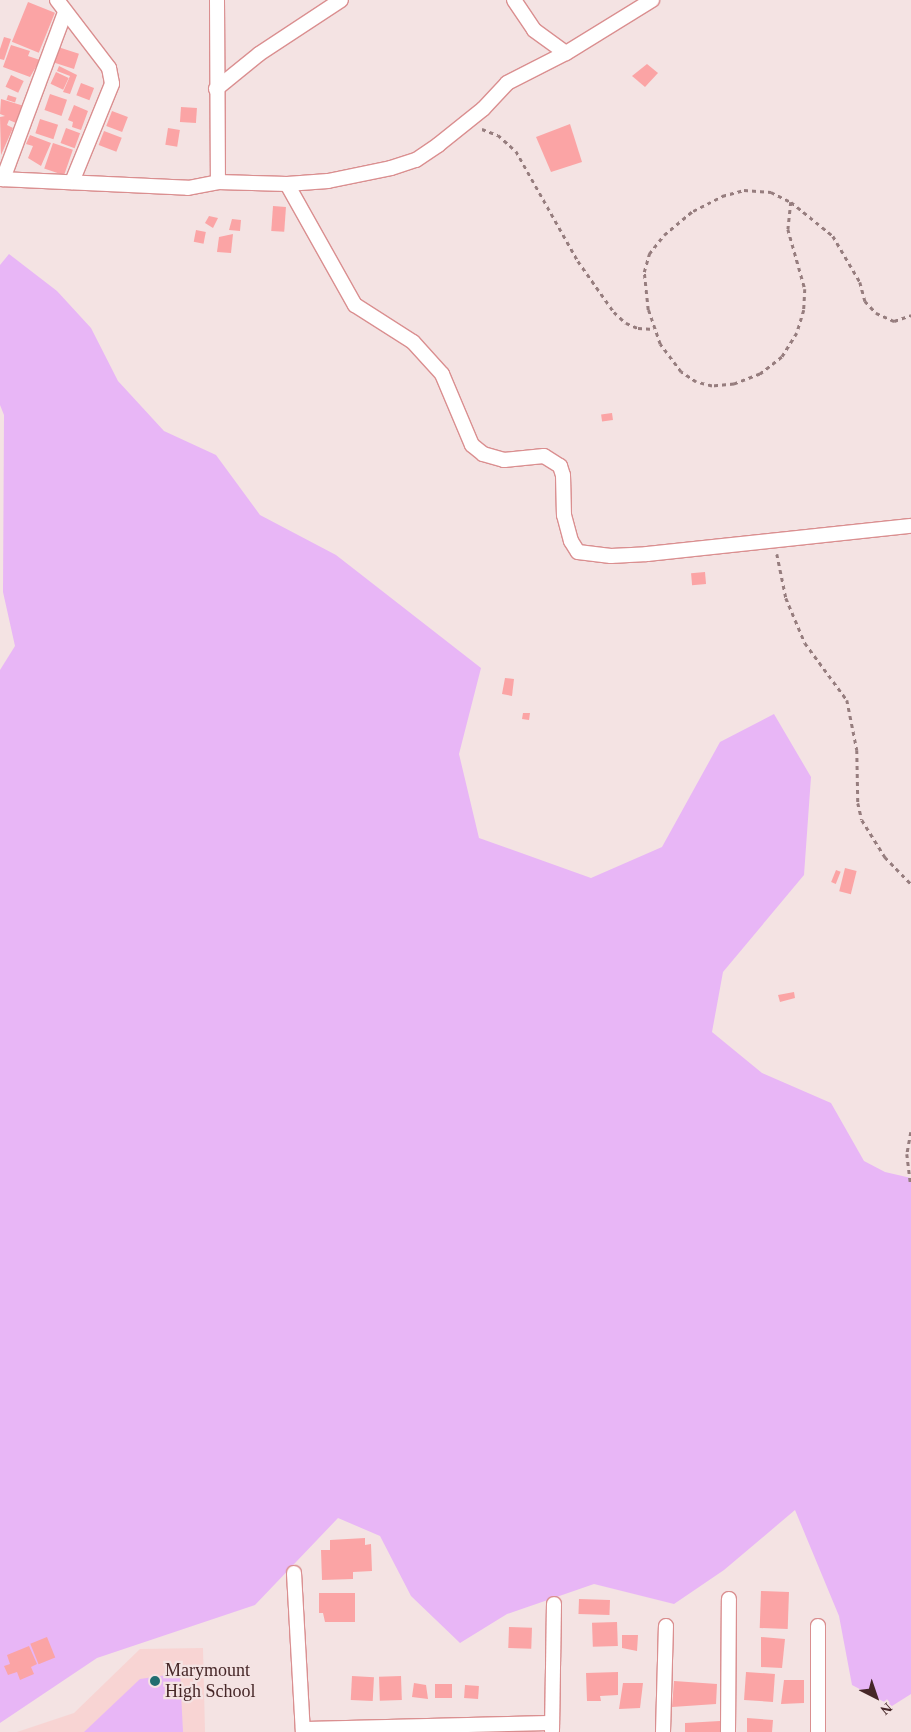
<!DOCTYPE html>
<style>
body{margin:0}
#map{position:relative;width:911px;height:1732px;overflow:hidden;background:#f4e3e3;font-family:Georgia,serif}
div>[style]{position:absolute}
.built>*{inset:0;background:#f8d4d3}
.green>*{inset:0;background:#e8b6f6}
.building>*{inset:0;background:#fba4a5;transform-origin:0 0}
.path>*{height:2.5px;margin-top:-1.25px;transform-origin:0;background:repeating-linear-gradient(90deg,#967d7e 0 4px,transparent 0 8px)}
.roads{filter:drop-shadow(1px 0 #da8f90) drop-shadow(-1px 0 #da8f90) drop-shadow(0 1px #da8f90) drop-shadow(0 -1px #da8f90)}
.street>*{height:14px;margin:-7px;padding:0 7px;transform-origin:7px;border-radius:7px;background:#fff}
.dots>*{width:14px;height:14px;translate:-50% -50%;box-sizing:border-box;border:2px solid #f4e3e3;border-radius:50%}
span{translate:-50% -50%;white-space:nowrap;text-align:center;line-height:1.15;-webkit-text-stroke:4.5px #f4e3e3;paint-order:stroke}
.poi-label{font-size:18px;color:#462728}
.left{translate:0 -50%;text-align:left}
.north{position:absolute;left:851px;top:1672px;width:50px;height:50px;-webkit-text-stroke:4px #f4e3e3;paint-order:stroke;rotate:139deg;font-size:14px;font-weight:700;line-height:20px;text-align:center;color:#462728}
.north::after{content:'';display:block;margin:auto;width:18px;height:22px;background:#462728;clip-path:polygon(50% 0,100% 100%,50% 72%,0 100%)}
</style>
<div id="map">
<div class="built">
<i style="clip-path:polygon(203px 1648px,205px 1732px,17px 1732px,74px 1713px,140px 1649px)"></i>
</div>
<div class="green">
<i style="clip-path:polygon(9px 254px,57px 291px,91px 328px,118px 381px,164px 431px,216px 455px,260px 515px,336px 555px,481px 668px,459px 754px,479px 838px,591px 878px,662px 847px,720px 742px,774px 714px,811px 777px,804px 875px,723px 972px,712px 1032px,762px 1073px,831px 1103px,864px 1161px,885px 1172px,911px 1178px,911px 1694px,892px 1706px,852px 1685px,839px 1616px,795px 1510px,724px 1570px,674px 1604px,594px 1584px,507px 1614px,460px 1643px,411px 1596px,380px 1536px,338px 1518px,255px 1605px,97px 1658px,0 1723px,0 670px,15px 646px,3px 592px,4px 415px,0 405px,0 265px)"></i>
<i style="clip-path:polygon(180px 1673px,183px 1732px,84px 1732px,140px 1679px)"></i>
</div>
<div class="building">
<i style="left:28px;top:2px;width:29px;height:43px;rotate:22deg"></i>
<i style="clip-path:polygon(4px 37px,11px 39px,4px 60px,0 59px,0 49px)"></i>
<i style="clip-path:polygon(11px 45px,30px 51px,28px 56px,40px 60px,30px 77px,3px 67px)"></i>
<i style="left:58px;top:47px;width:22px;height:16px;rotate:18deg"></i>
<i style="clip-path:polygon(647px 64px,658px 73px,645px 87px,632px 76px)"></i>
<i style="clip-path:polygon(59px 66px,77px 75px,70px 94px,63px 92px,70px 76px,57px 71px)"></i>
<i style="left:56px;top:72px;width:14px;height:13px;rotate:25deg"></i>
<i style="left:11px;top:75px;width:14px;height:13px;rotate:25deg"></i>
<i style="left:81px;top:83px;width:14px;height:13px;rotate:21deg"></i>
<i style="left:50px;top:94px;width:18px;height:17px;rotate:19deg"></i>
<i style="left:8px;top:95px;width:9px;height:5px;rotate:18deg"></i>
<i style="clip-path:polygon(1px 99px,24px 106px,16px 123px,9px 120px,7px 125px,13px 128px,1px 155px,0 117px,5px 116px,0 114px)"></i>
<i style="clip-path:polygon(74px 105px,88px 111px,81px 130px,72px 127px,73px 122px,68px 120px)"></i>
<i style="left:181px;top:107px;width:16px;height:15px;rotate:4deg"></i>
<i style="left:112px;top:111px;width:17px;height:16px;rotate:21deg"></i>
<i style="left:40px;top:119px;width:19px;height:15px;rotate:18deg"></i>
<i style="clip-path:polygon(570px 124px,582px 162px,551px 172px,536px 137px)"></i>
<i style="left:66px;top:128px;width:15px;height:16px;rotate:20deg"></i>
<i style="left:168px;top:128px;width:12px;height:17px;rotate:9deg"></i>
<i style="left:104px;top:131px;width:19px;height:15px;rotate:21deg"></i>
<i style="clip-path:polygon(30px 135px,51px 143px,41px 166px,28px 158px,33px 146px,26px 144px)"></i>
<i style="left:53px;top:143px;width:21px;height:27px;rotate:19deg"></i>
<i style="left:273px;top:206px;width:13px;height:25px;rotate:4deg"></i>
<i style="clip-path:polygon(209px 216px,218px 218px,213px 228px,205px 223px)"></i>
<i style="clip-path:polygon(232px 219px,241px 220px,240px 231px,229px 230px)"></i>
<i style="left:196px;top:230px;width:10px;height:12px;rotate:11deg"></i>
<i style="clip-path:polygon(233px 234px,231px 253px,217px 252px,219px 237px)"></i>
<i style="left:612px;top:413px;width:7px;height:11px;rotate:82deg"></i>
<i style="left:705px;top:572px;width:12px;height:14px;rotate:85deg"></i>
<i style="clip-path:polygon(505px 678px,514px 679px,512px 696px,502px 694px)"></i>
<i style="clip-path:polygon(523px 713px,530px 713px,529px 720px,522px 719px)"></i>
<i style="left:845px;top:868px;width:12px;height:24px;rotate:14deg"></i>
<i style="left:836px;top:870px;width:5px;height:13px;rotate:22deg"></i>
<i style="clip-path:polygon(794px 992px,795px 998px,780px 1002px,778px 995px)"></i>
<i style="clip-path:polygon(365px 1538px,365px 1545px,371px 1544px,372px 1571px,353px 1572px,353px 1579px,322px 1580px,321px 1550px,330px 1550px,330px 1540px)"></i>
<i style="left:761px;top:1591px;width:28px;height:37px;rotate:2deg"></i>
<i style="clip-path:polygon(319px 1593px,355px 1593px,355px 1622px,325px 1622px,323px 1613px,319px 1613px)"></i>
<i style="left:579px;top:1599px;width:31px;height:15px;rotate:2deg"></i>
<i style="left:617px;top:1622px;width:24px;height:25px;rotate:88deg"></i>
<i style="left:509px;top:1627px;width:23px;height:21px;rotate:2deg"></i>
<i style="clip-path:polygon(622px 1635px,638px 1635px,637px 1651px,622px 1648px)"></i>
<i style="left:47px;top:1637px;width:22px;height:18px;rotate:68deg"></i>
<i style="clip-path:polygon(761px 1637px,785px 1639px,782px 1668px,761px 1667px)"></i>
<i style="clip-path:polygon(29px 1646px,37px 1664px,31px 1667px,34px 1674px,20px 1680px,17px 1672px,8px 1675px,4px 1666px,10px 1664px,7px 1655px)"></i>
<i style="clip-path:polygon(618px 1672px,618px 1695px,600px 1696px,601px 1701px,587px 1701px,586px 1673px)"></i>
<i style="left:746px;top:1672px;width:29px;height:28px;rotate:4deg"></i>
<i style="left:352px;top:1676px;width:22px;height:24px;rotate:3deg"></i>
<i style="left:401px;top:1676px;width:24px;height:22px;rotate:88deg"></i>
<i style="clip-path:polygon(784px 1680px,804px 1680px,804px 1703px,781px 1704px)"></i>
<i style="clip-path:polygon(674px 1681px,717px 1684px,716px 1704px,672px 1707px)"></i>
<i style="clip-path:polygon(414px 1683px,426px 1685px,428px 1699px,412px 1697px)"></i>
<i style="clip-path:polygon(623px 1683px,643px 1683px,640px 1708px,619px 1709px)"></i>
<i style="left:452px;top:1684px;width:14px;height:17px;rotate:90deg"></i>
<i style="left:465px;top:1685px;width:14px;height:13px;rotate:4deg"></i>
<i style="clip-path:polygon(747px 1718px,773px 1720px,772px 1732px,747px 1732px)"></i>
<i style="clip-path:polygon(720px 1721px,720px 1732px,685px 1732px,685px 1723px)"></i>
</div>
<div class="path">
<i style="left:482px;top:129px;width:17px;rotate:21deg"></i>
<i style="left:498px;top:135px;width:24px;rotate:42deg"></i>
<i style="left:516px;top:151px;width:126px;rotate:60.6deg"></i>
<i style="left:578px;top:261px;width:62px;rotate:54.8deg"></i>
<i style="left:614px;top:312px;width:16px;rotate:43deg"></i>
<i style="left:626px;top:323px;width:13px;rotate:23deg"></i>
<i style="left:638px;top:328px;width:16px;rotate:4deg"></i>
<i style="left:791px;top:202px;width:27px;rotate:96deg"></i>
<i style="left:788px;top:229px;width:62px;rotate:74.2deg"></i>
<i style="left:805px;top:289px;width:21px;rotate:93deg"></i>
<i style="left:804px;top:310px;width:24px;rotate:107deg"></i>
<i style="left:797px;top:333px;width:28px;rotate:122deg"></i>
<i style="left:782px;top:357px;width:28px;rotate:142deg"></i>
<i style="left:760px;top:374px;width:28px;rotate:159deg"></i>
<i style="left:734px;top:384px;width:22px;rotate:175deg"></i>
<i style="left:712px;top:386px;width:16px;rotate:-166deg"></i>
<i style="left:696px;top:382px;width:18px;rotate:-146deg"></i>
<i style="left:681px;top:372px;width:35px;rotate:-127deg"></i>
<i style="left:660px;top:344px;width:36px;rotate:-109deg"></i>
<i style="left:648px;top:310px;width:38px;rotate:-96deg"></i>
<i style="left:644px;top:272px;width:19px;rotate:-74deg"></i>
<i style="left:649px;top:254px;width:24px;rotate:-52deg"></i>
<i style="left:664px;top:235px;width:38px;rotate:-40deg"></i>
<i style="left:693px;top:211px;width:33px;rotate:-27deg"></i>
<i style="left:722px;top:196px;width:23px;rotate:-15deg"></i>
<i style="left:744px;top:190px;width:27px;rotate:4deg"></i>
<i style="left:771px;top:192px;width:22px;rotate:27deg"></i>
<i style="left:791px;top:202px;width:54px;rotate:39deg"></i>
<i style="left:833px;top:236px;width:53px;rotate:59.6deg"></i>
<i style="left:860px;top:282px;width:20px;rotate:75deg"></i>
<i style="left:865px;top:301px;width:16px;rotate:47deg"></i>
<i style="left:876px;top:313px;width:20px;rotate:24deg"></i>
<i style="left:894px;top:321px;width:18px;rotate:-19deg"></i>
<i style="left:777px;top:554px;width:45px;rotate:78.4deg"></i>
<i style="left:786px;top:598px;width:49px;rotate:67.1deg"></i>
<i style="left:805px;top:643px;width:71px;rotate:53.6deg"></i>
<i style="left:847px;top:700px;width:51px;rotate:78.7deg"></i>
<i style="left:857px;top:750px;width:53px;rotate:88.9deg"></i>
<i style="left:858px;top:803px;width:17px;rotate:77deg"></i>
<i style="left:862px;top:820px;width:44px;rotate:58.1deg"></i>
<i style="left:885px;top:857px;width:37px;rotate:46deg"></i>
<i style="left:911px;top:1132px;width:22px;rotate:100deg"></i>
<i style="left:907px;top:1154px;width:31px;rotate:83deg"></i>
</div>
<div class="roads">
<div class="street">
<i style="left:57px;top:0;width:86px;rotate:52.6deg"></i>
<i style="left:109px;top:68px;width:16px;rotate:79deg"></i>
<i style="left:112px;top:84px;width:106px;rotate:112.2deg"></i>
<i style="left:217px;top:0;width:182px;rotate:89.7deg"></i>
<i style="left:514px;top:0;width:36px;rotate:56deg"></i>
<i style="left:534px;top:30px;width:39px;rotate:36deg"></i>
<i style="left:216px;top:89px;width:55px;rotate:-39.1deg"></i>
<i style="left:259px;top:54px;width:98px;rotate:-33.4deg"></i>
<i style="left:0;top:179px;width:188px;rotate:2.7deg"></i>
<i style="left:188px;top:188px;width:31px;rotate:-11deg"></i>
<i style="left:218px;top:182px;width:69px;rotate:1.7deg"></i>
<i style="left:287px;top:184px;width:41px;rotate:-4.2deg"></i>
<i style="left:328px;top:181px;width:64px;rotate:-11.7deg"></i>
<i style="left:391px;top:168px;width:26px;rotate:-18deg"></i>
<i style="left:416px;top:160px;width:27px;rotate:-34deg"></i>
<i style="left:438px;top:145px;width:58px;rotate:-38.7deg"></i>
<i style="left:483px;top:109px;width:35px;rotate:-47deg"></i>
<i style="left:507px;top:83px;width:66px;rotate:-27deg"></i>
<i style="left:566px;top:53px;width:101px;rotate:-31.6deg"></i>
<i style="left:3px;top:179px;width:178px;rotate:-69.6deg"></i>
<i style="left:287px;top:184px;width:139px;rotate:60.7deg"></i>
<i style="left:355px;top:305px;width:69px;rotate:32.5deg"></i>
<i style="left:413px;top:342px;width:43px;rotate:47.8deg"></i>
<i style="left:442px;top:374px;width:77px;rotate:67.1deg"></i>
<i style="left:472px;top:445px;width:14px;rotate:39deg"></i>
<i style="left:483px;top:454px;width:22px;rotate:16deg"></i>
<i style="left:504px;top:460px;width:40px;rotate:-5.7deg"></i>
<i style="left:544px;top:456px;width:19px;rotate:32deg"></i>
<i style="left:560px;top:466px;width:9px;rotate:72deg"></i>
<i style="left:563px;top:475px;width:40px;rotate:88.6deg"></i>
<i style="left:564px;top:515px;width:27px;rotate:75deg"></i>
<i style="left:571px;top:541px;width:13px;rotate:58deg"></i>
<i style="left:578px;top:552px;width:33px;rotate:7deg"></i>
<i style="left:611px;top:556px;width:36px;rotate:-3deg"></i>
<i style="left:647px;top:554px;width:265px;rotate:-6.1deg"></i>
<i style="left:294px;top:1573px;width:159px;rotate:86.8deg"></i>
<i style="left:818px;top:1626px;width:106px;rotate:90deg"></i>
<i style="left:303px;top:1729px;width:249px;rotate:-1.4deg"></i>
<i style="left:552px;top:1731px;width:127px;rotate:-89.1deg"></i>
<i style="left:663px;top:1732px;width:106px;rotate:-88.4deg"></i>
<i style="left:728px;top:1732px;width:133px;rotate:-89.6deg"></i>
</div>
</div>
<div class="dots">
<i style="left:155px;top:1681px;background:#216d70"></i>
</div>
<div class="poi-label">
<span class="left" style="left:165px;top:1681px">Marymount<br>High School</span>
</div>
<div class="north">N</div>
</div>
